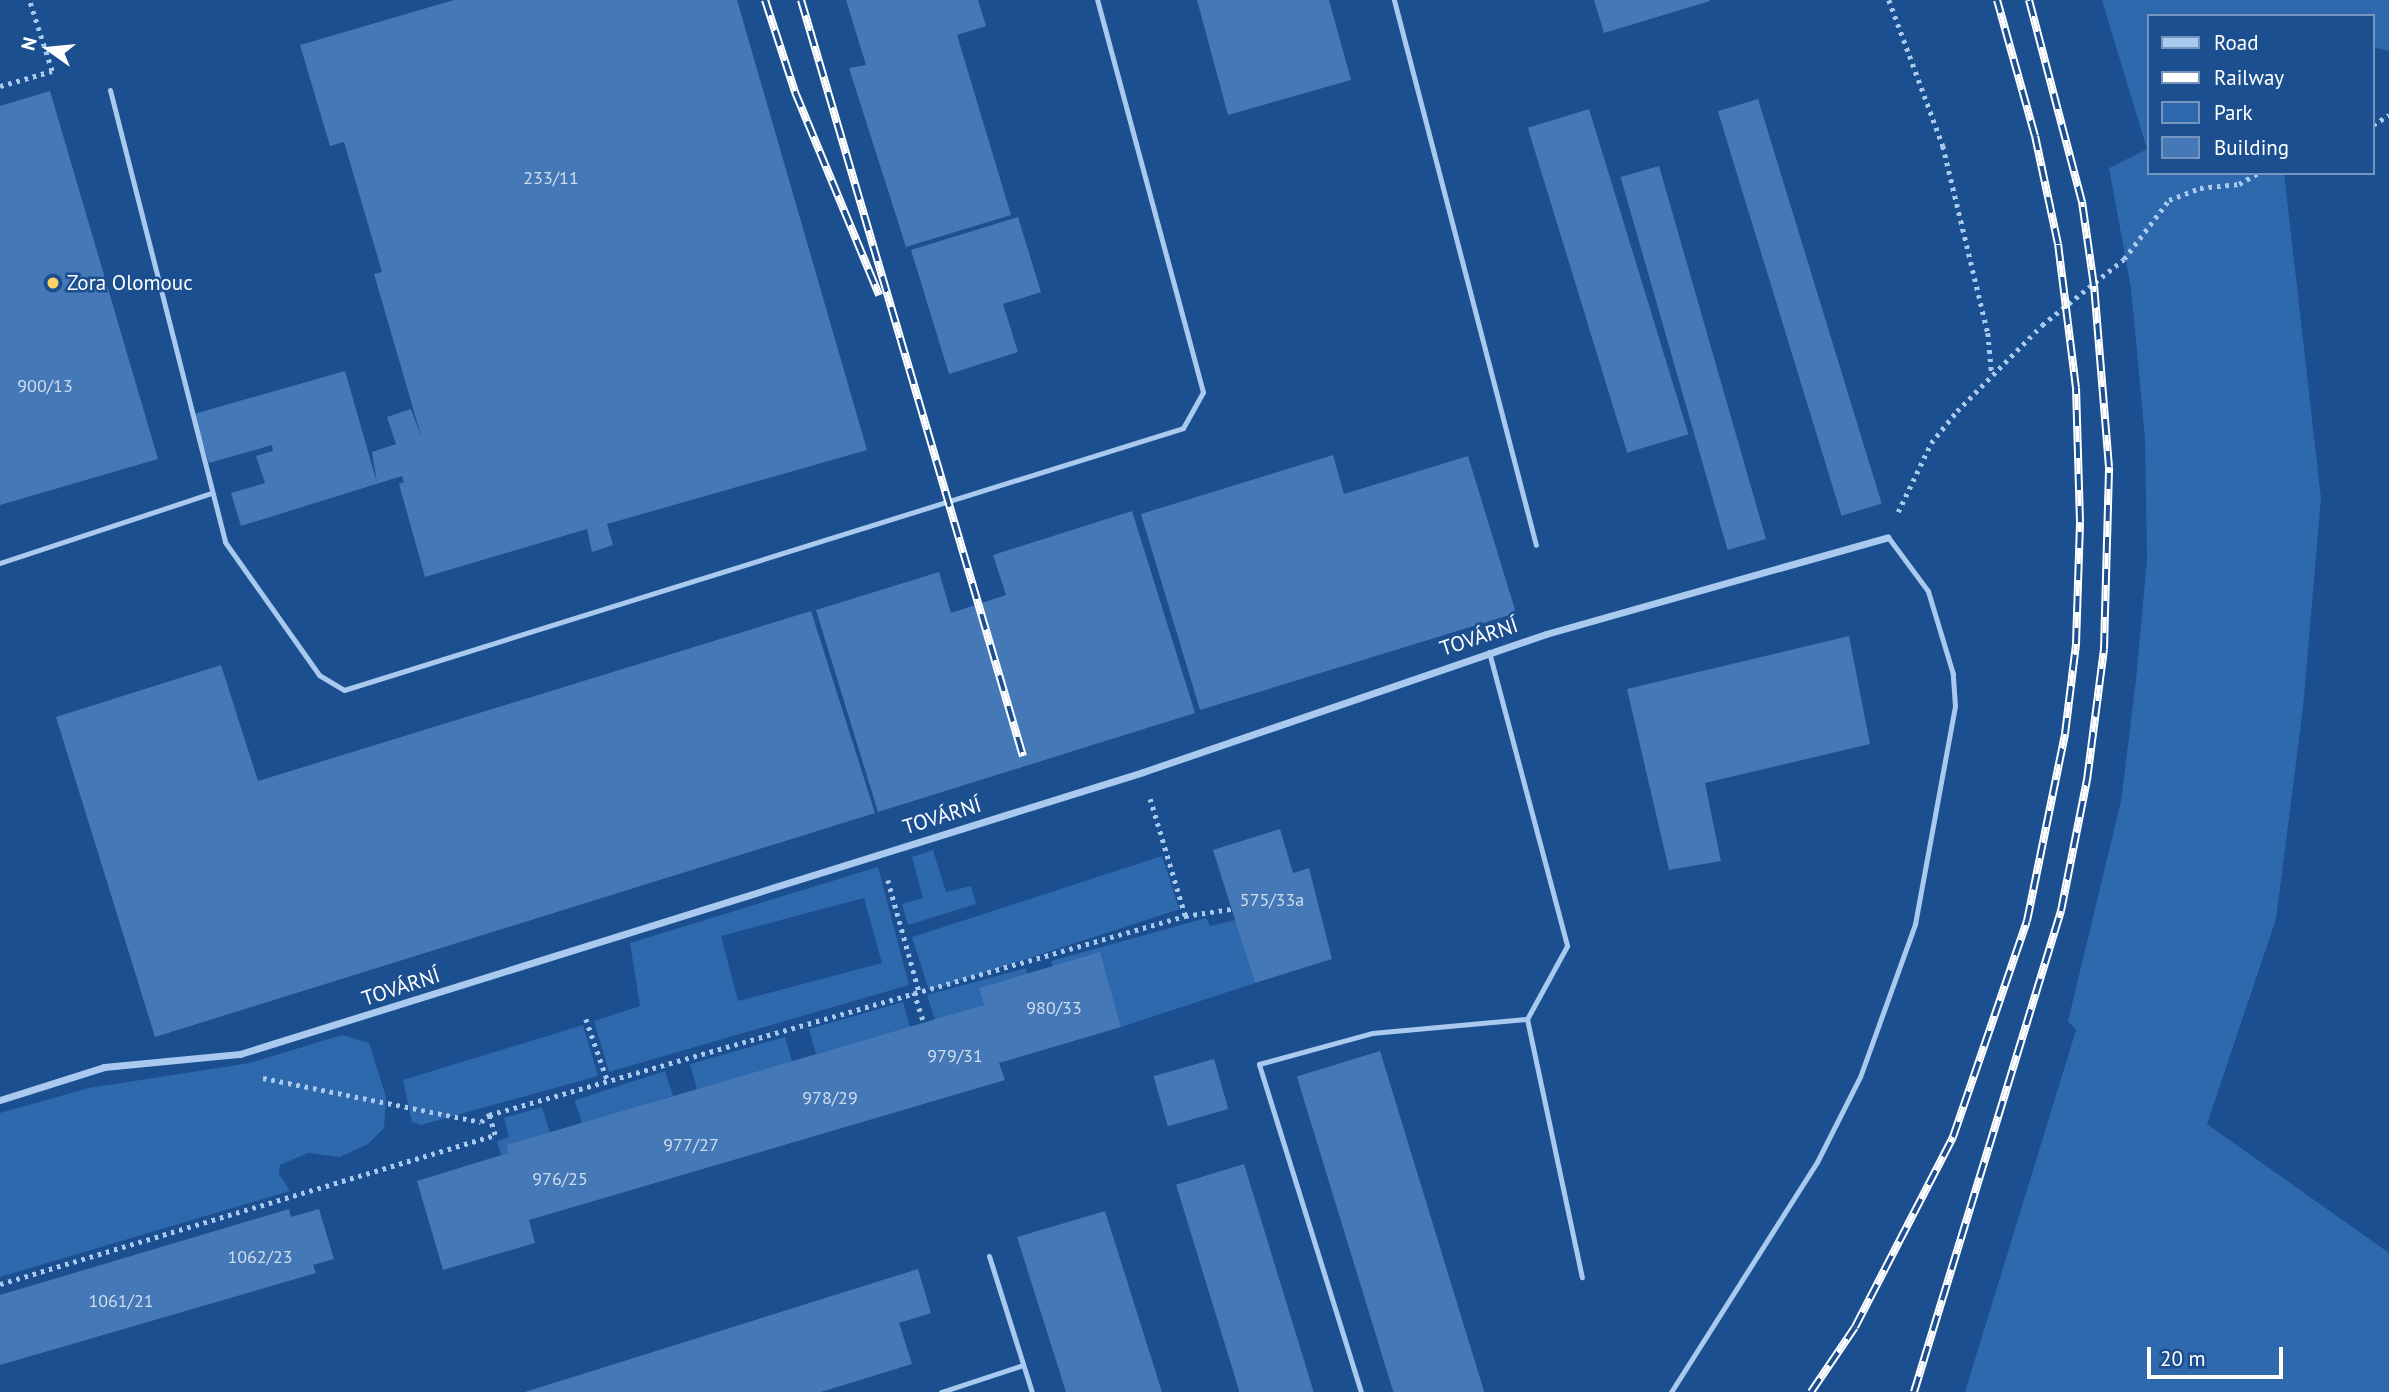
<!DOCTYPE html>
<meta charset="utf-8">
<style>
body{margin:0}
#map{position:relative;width:2389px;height:1392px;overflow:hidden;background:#1b4f8f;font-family:"PT Sans",sans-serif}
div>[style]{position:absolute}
.green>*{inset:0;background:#2e69ad;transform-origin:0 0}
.building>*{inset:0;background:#4478b7;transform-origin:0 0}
.path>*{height:4.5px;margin-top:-2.25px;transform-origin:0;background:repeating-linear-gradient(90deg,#a9c9ee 0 3.5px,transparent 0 8.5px)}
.service>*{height:5px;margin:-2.5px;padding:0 2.5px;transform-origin:2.5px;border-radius:2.5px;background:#a9c9ee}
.minor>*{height:7px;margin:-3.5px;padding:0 3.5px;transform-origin:3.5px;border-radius:3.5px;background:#a9c9ee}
.rail>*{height:8px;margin-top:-4px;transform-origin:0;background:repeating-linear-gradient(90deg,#1b4f8f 0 16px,#fff 0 32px);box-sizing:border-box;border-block:2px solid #fff}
.dots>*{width:19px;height:19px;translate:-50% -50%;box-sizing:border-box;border:4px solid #1b4f8f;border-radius:50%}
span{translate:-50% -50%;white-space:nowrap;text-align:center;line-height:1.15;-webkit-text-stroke:5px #1b4f8f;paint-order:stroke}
.number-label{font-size:18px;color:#d0dded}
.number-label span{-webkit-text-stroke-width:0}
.poi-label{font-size:21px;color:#fff}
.left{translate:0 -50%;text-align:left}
.street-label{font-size:21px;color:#fff}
.legend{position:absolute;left:2147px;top:14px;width:228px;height:161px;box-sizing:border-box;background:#1b4f8f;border:2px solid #7695bc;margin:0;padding:9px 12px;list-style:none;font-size:21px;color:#fff}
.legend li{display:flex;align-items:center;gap:14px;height:35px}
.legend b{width:35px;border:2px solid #7695bc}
.north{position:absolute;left:14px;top:14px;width:70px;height:70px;-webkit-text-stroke:5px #1b4f8f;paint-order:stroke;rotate:285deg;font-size:19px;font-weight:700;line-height:28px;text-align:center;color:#fff}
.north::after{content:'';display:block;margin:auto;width:24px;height:32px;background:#fff;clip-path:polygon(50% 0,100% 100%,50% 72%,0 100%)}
.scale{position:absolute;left:2147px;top:1347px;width:136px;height:32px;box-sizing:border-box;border:4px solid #fff;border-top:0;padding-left:9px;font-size:21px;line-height:24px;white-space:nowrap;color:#fff;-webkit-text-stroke:5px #1b4f8f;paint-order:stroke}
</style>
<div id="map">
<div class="green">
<i style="clip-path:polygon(2102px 0,2389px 0,2389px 51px,2373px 47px,2373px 16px,2149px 16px,2149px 173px,2284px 173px,2321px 498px,2303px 708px,2276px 919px,2207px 1124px,2389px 1253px,2389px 1392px,1965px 1392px,2076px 1030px,2068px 1021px,2121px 801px,2136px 680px,2147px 559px,2145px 438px,2131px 288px,2109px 168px,2147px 149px)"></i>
<i style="clip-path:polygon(933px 850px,946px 892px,971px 886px,976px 904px,908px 925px,902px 904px,923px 898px,912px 857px)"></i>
<i style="left:1162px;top:856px;width:56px;height:263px;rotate:72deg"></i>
<i style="clip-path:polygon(evenodd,878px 867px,909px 985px,609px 1072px,594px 1021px,640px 1006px,630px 943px,878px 867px,864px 898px,882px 963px,738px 1001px,721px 936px,864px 898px)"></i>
<i style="clip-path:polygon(1206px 918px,1210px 926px,1236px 920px,1255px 983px,1121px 1027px,1100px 953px,1053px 967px,1051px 961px)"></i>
<i style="clip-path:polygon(1026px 968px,1027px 974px,980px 988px,984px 1005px,935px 1020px,927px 995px)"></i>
<i style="left:903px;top:1002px;width:26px;height:98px;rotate:74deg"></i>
<i style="clip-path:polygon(583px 1025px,598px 1076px,421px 1125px,412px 1122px,403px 1080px)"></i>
<i style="clip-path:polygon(342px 1035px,369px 1043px,386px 1097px,384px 1128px,368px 1144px,340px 1157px,308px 1153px,280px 1165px,279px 1174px,290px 1191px,0 1277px,0 1113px,89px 1088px,250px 1063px)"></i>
<i style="left:785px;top:1037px;width:26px;height:99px;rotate:74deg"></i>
<i style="left:665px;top:1071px;width:26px;height:95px;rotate:72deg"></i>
<i style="clip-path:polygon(542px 1107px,550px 1133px,506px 1145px,508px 1153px,501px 1155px,497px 1141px,509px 1137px,504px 1118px)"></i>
</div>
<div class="building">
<i style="clip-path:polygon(454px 0,737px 0,867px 450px,607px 524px,613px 545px,592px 552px,587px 529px,425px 577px,399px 484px,404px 482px,402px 476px,241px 526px,231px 493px,265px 483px,256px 456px,273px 451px,272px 445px,209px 463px,194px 414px,345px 371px,377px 483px,372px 452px,396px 444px,387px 417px,411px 409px,422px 439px,374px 274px,382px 272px,344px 142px,330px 146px,300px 45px)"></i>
<i style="clip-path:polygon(846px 0,978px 0,986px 26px,957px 35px,1011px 215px,906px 247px,849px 68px,866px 65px)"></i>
<i style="clip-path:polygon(1197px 0,1329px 0,1351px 80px,1228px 115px)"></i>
<i style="clip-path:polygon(1594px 0,1710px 0,1710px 1px,1604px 33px)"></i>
<i style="clip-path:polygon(50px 91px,158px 459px,0 505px,0 106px)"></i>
<i style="left:1758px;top:99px;width:423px;height:42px;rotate:73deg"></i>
<i style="left:1589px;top:109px;width:340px;height:64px;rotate:73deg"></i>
<i style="left:1659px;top:166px;width:388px;height:40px;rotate:74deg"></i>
<i style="clip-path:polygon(1018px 217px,1041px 292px,1003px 304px,1018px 352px,949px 374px,911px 250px)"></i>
<i style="clip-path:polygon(1333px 455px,1344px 494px,1468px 456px,1516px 613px,1200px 710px,1141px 514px)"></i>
<i style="clip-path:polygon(1132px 511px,1195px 713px,878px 812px,816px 610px,939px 572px,951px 613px,1006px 595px,993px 555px)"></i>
<i style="clip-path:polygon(811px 611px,875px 813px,155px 1037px,56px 717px,221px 665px,258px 781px)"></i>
<i style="clip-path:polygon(1849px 636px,1870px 744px,1705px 783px,1721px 861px,1669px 870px,1627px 689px)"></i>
<i style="clip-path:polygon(1280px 829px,1293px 873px,1309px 868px,1332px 959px,1255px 983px,1213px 850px)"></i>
<i style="clip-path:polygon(1100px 952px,1121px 1027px,999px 1063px,1005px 1080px,529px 1220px,535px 1243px,443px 1270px,417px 1181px,508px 1153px,506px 1145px,984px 1005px,979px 988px)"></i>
<i style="left:1380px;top:1051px;width:357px;height:87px;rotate:73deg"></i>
<i style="left:1214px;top:1059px;width:52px;height:63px;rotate:74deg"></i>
<i style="left:1244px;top:1164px;width:239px;height:71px;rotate:73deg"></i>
<i style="clip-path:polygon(289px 1209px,291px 1217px,319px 1209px,334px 1259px,313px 1265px,316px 1273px,0 1365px,0 1295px)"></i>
<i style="clip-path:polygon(1105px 1211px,1162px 1392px,1066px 1392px,1017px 1237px)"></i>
<i style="clip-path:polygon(918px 1269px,931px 1313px,899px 1323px,912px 1364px,821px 1392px,525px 1392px)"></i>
</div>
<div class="path">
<i style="left:1889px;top:0;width:156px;rotate:69.7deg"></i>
<i style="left:1943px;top:146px;width:192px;rotate:76.5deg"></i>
<i style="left:1988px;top:333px;width:43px;rotate:84.7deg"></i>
<i style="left:0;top:86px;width:54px;rotate:-16.1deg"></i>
<i style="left:52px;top:71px;width:75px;rotate:-107.9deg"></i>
<i style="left:2373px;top:125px;width:19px;rotate:-32deg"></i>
<i style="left:1898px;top:512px;width:76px;rotate:-64.4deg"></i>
<i style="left:1931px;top:443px;width:41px;rotate:-50.9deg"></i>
<i style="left:1957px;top:411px;width:121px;rotate:-45.3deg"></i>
<i style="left:2042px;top:325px;width:105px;rotate:-38.8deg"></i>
<i style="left:2124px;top:259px;width:74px;rotate:-52.7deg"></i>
<i style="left:2169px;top:200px;width:33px;rotate:-21deg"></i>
<i style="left:2200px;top:188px;width:39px;rotate:-6deg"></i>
<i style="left:2239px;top:184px;width:22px;rotate:-30deg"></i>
<i style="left:888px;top:880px;width:115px;rotate:74.4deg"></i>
<i style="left:1185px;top:916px;width:47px;rotate:-8.7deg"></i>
<i style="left:914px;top:992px;width:33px;rotate:72deg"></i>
<i style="left:586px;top:1019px;width:64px;rotate:70.7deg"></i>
<i style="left:263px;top:1078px;width:222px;rotate:11.4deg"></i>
<i style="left:481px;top:1122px;width:11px;rotate:-41deg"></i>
<i style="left:0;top:1284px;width:517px;rotate:-16.75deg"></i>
<i style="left:495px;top:1135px;width:21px;rotate:-107deg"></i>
<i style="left:489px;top:1115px;width:724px;rotate:-15.96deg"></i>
<i style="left:1185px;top:916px;width:122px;rotate:-106.7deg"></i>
</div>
<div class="service">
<i style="left:1394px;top:0;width:563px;rotate:75.4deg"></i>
<i style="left:110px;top:90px;width:466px;rotate:75.7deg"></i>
<i style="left:225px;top:542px;width:163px;rotate:54.7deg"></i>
<i style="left:319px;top:675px;width:29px;rotate:31deg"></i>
<i style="left:344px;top:690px;width:879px;rotate:-17.34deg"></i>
<i style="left:1183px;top:428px;width:41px;rotate:-60.9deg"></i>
<i style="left:1203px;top:392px;width:406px;rotate:-105.1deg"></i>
<i style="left:0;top:563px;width:223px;rotate:-18.3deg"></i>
<i style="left:1489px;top:652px;width:304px;rotate:75.1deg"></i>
<i style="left:1567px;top:946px;width:83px;rotate:118.7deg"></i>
<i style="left:1527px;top:1019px;width:264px;rotate:78deg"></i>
<i style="left:989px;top:1256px;width:143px;rotate:72.5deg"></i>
<i style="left:941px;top:1392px;width:86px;rotate:-18.2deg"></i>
<i style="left:1361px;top:1392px;width:343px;rotate:-107.3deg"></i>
<i style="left:1259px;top:1064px;width:117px;rotate:-15.3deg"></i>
<i style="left:1372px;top:1033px;width:156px;rotate:-5.2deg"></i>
<i style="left:1671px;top:1392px;width:272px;rotate:-57.6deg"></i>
<i style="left:1817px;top:1162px;width:95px;rotate:-63.2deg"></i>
<i style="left:1860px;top:1077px;width:163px;rotate:-70.2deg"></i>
<i style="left:1915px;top:924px;width:222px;rotate:-79.6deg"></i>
<i style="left:1955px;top:706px;width:32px;rotate:-94deg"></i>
<i style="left:1953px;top:674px;width:87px;rotate:-106.8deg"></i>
<i style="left:1928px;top:591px;width:67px;rotate:-126.5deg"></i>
</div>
<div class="minor">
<i style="left:0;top:1100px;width:109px;rotate:-17.6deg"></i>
<i style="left:104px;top:1067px;width:137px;rotate:-5.5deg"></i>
<i style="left:240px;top:1054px;width:946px;rotate:-17.34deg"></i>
<i style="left:1143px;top:772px;width:426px;rotate:-18.9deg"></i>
<i style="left:1546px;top:634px;width:355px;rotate:-15.8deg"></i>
</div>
<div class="rail">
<i style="left:765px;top:0;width:97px;rotate:71.9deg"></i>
<i style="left:795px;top:92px;width:220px;rotate:67.5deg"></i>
<i style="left:801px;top:0;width:788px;rotate:73.64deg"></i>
<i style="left:1811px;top:1392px;width:78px;rotate:-55.9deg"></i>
<i style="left:1855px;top:1327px;width:214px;rotate:-62.7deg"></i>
<i style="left:1953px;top:1137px;width:228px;rotate:-71.1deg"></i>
<i style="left:2027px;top:921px;width:191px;rotate:-78.5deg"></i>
<i style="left:2065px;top:734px;width:91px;rotate:-83deg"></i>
<i style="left:2076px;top:644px;width:122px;rotate:-88.1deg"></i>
<i style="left:2080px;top:522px;width:134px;rotate:-91.7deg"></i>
<i style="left:2076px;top:388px;width:145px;rotate:-97.1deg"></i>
<i style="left:2058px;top:244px;width:110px;rotate:-102deg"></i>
<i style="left:2035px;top:136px;width:141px;rotate:-105.6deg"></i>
<i style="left:1914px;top:1392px;width:503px;rotate:-73.01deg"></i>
<i style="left:2061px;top:911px;width:134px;rotate:-78.8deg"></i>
<i style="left:2087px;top:780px;width:132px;rotate:-82.6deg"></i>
<i style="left:2104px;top:649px;width:182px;rotate:-88.4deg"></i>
<i style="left:2109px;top:467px;width:182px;rotate:-94.7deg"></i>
<i style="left:2094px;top:286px;width:85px;rotate:-98.1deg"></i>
<i style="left:2082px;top:202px;width:209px;rotate:-104.7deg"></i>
</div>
<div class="dots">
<i style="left:53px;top:283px;background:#ffd166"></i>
</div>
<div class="number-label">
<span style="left:551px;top:178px">233/11</span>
<span style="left:45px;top:386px">900/13</span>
<span style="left:1272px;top:900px">575/33a</span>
<span style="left:1054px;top:1008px">980/33</span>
<span style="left:955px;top:1056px">979/31</span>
<span style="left:830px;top:1098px">978/29</span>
<span style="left:691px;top:1145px">977/27</span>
<span style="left:560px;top:1179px">976/25</span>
<span style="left:260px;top:1257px">1062/23</span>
<span style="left:121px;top:1301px">1061/21</span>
</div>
<div class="poi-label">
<span class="left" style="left:67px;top:283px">Zora Olomouc</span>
</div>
<div class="street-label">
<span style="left:1479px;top:637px;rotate:-18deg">TOVÁRNÍ</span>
<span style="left:942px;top:816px;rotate:-17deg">TOVÁRNÍ</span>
<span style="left:401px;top:987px;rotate:-18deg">TOVÁRNÍ</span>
</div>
<ul class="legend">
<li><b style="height:9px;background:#a9c9ee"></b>Road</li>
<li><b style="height:9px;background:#fff"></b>Railway</li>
<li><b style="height:19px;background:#2e69ad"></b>Park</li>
<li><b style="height:19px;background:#4478b7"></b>Building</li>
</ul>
<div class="north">N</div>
<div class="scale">20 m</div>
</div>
